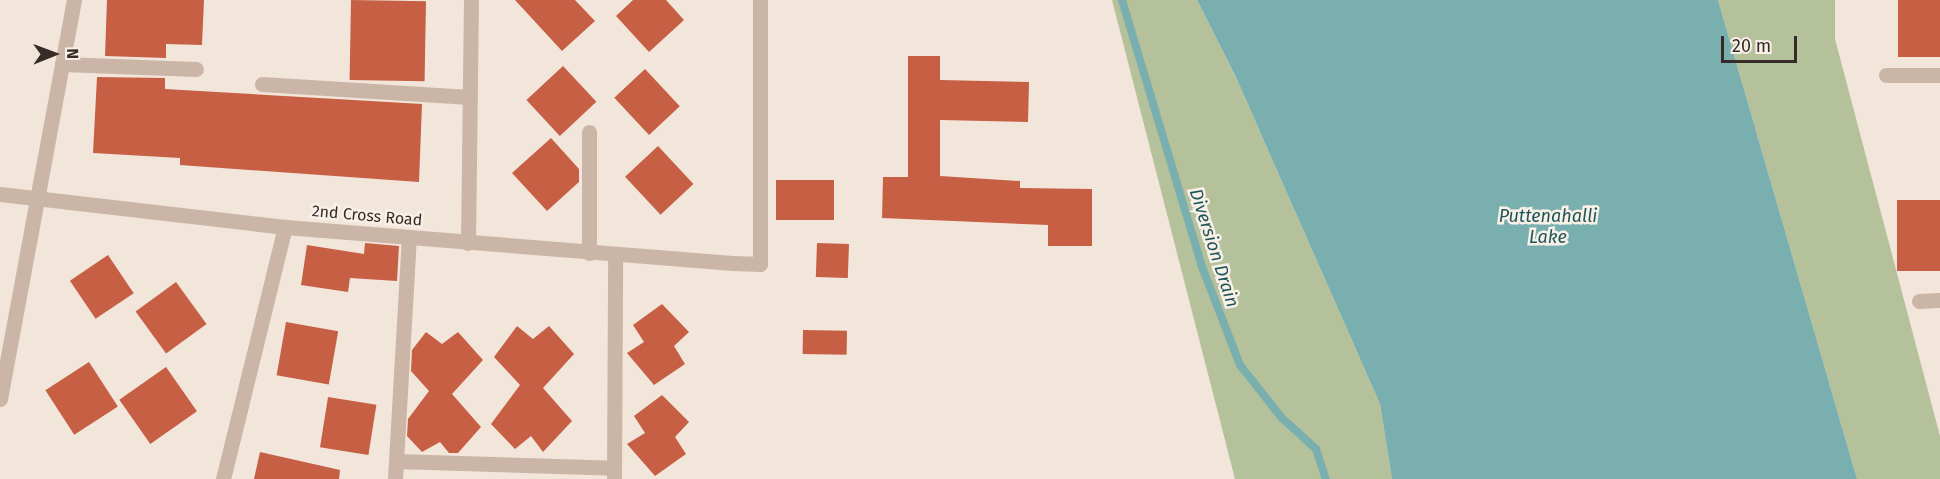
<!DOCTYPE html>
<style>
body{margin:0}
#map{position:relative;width:1940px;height:479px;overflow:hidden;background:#f2e6db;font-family:"Fira Sans",sans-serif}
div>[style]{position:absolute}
.green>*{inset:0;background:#b5c19b}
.water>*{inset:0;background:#7aafaf}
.stream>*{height:8px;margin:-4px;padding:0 4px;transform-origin:4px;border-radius:4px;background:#7aafaf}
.building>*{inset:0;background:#c65f44;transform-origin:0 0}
.lane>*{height:15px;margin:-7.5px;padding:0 7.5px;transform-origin:7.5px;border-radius:7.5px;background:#cab5a7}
.street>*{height:15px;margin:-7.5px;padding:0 7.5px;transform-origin:7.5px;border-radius:7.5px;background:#cab5a7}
span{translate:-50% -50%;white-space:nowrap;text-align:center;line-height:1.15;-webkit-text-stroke:5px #f9f0e7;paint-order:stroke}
.street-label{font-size:16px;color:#362b27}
.water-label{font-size:18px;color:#1d5658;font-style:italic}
.north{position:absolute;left:24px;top:24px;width:60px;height:60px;-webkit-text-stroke:4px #f9f0e7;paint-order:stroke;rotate:89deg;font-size:16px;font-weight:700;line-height:24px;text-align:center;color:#362b27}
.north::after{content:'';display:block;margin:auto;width:21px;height:27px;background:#362b27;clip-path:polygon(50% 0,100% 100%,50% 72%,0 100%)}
.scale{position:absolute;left:1721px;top:36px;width:76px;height:27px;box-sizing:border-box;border:3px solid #362b27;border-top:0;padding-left:8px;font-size:18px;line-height:21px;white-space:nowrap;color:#362b27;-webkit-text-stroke:4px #f9f0e7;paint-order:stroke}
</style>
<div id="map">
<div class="green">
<i style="clip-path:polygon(1112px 0,1197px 0,1235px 75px,1380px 404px,1392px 479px,1235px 479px)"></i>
<i style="clip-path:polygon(1718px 0,1835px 0,1835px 39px,1940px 436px,1940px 479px,1857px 479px)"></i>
</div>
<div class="water">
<i style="clip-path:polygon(1197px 0,1718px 0,1857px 479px,1392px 479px,1380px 404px,1235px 75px)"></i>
</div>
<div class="stream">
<i style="left:1122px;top:0;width:276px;rotate:73.3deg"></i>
<i style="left:1201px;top:264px;width:108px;rotate:68.9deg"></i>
<i style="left:1240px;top:365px;width:66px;rotate:51.7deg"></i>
<i style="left:1281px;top:417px;width:47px;rotate:42.4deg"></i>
<i style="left:1316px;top:449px;width:32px;rotate:72deg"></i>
</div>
<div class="building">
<i style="clip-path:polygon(107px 0,204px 0,202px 45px,166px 44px,166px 58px,105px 56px)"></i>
<i style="left:351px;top:0;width:75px;height:80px;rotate:1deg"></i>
<i style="clip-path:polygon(515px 0,575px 0,595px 21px,562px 51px)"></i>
<i style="clip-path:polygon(633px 0,666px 0,684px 20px,649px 52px,616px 16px)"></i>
<i style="left:1898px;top:0;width:42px;height:57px"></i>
<i style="clip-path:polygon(908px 56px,940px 56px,940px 80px,1029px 82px,1028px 122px,940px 120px,940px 176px,1020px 181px,1020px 188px,1092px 189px,1092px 246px,1048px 246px,1048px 225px,882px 218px,883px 177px,908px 177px)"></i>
<i style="left:563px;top:66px;width:49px;height:50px;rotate:47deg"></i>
<i style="left:645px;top:69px;width:51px;height:42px;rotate:47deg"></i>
<i style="clip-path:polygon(97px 77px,165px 78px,165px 89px,422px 104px,419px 182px,180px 165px,180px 158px,93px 153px)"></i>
<i style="clip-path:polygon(551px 138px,579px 169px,579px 182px,547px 211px,512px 173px)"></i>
<i style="left:658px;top:146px;width:52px;height:45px;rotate:47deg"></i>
<i style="left:776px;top:180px;width:58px;height:40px"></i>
<i style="left:1897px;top:200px;width:43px;height:71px"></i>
<i style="clip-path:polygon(365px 243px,399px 246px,397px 281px,350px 278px,348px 292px,301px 285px,307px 245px,364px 254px)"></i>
<i style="left:817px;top:243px;width:32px;height:34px;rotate:2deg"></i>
<i style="left:108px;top:255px;width:46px;height:46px;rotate:56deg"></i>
<i style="left:176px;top:282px;width:52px;height:50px;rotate:54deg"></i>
<i style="clip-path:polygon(662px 304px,689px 332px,674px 346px,685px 364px,654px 385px,627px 353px,644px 342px,633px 325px)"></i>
<i style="left:286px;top:322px;width:53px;height:54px;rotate:10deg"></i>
<i style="clip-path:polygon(517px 326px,533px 339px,549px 326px,574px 354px,543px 388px,572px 421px,543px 452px,531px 436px,515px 449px,491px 424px,520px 385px,494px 357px)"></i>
<i style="left:803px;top:330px;width:44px;height:24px;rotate:1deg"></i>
<i style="clip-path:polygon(426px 332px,442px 344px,458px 332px,483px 360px,452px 394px,481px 427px,458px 453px,449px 453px,440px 442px,422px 452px,407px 436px,408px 419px,429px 391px,411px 371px,412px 350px)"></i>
<i style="left:89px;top:362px;width:53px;height:52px;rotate:57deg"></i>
<i style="left:166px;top:367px;width:54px;height:57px;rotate:55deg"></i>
<i style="clip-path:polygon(662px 395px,689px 422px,675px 437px,686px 454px,655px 476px,627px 444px,645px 433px,634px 416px)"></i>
<i style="left:328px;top:397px;width:49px;height:51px;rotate:9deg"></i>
<i style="clip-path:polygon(260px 452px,340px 470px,339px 479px,254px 479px)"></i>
</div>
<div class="lane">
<i style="left:62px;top:64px;width:134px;rotate:2.1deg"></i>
<i style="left:262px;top:84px;width:208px;rotate:3.6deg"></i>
<i style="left:589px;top:253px;width:121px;rotate:-90deg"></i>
<i style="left:733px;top:263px;width:27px;rotate:2deg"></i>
<i style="left:760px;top:264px;width:264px;rotate:-90deg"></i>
</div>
<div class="street">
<i style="left:1886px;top:75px;width:54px"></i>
<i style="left:0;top:194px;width:287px;rotate:6.6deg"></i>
<i style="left:285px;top:227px;width:449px;rotate:4.6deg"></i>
<i style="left:468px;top:243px;width:243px;rotate:-89.3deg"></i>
<i style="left:1919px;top:301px;width:21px;rotate:-3deg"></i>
<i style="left:0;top:399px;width:406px;rotate:-79.5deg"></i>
<i style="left:396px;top:461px;width:223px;rotate:-86.7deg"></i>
<i style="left:223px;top:479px;width:260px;rotate:-76.2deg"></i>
<i style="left:395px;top:479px;width:18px;rotate:-87deg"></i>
<i style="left:396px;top:461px;width:218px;rotate:1.8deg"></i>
<i style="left:614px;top:479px;width:223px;rotate:-89.7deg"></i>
</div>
<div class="street-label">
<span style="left:367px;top:216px;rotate:5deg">2nd Cross Road</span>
</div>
<div class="water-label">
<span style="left:1548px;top:227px">Puttenahalli<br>Lake</span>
<span style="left:1214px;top:248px;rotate:72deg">Diversion Drain</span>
</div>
<div class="north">N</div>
<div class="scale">20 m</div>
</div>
